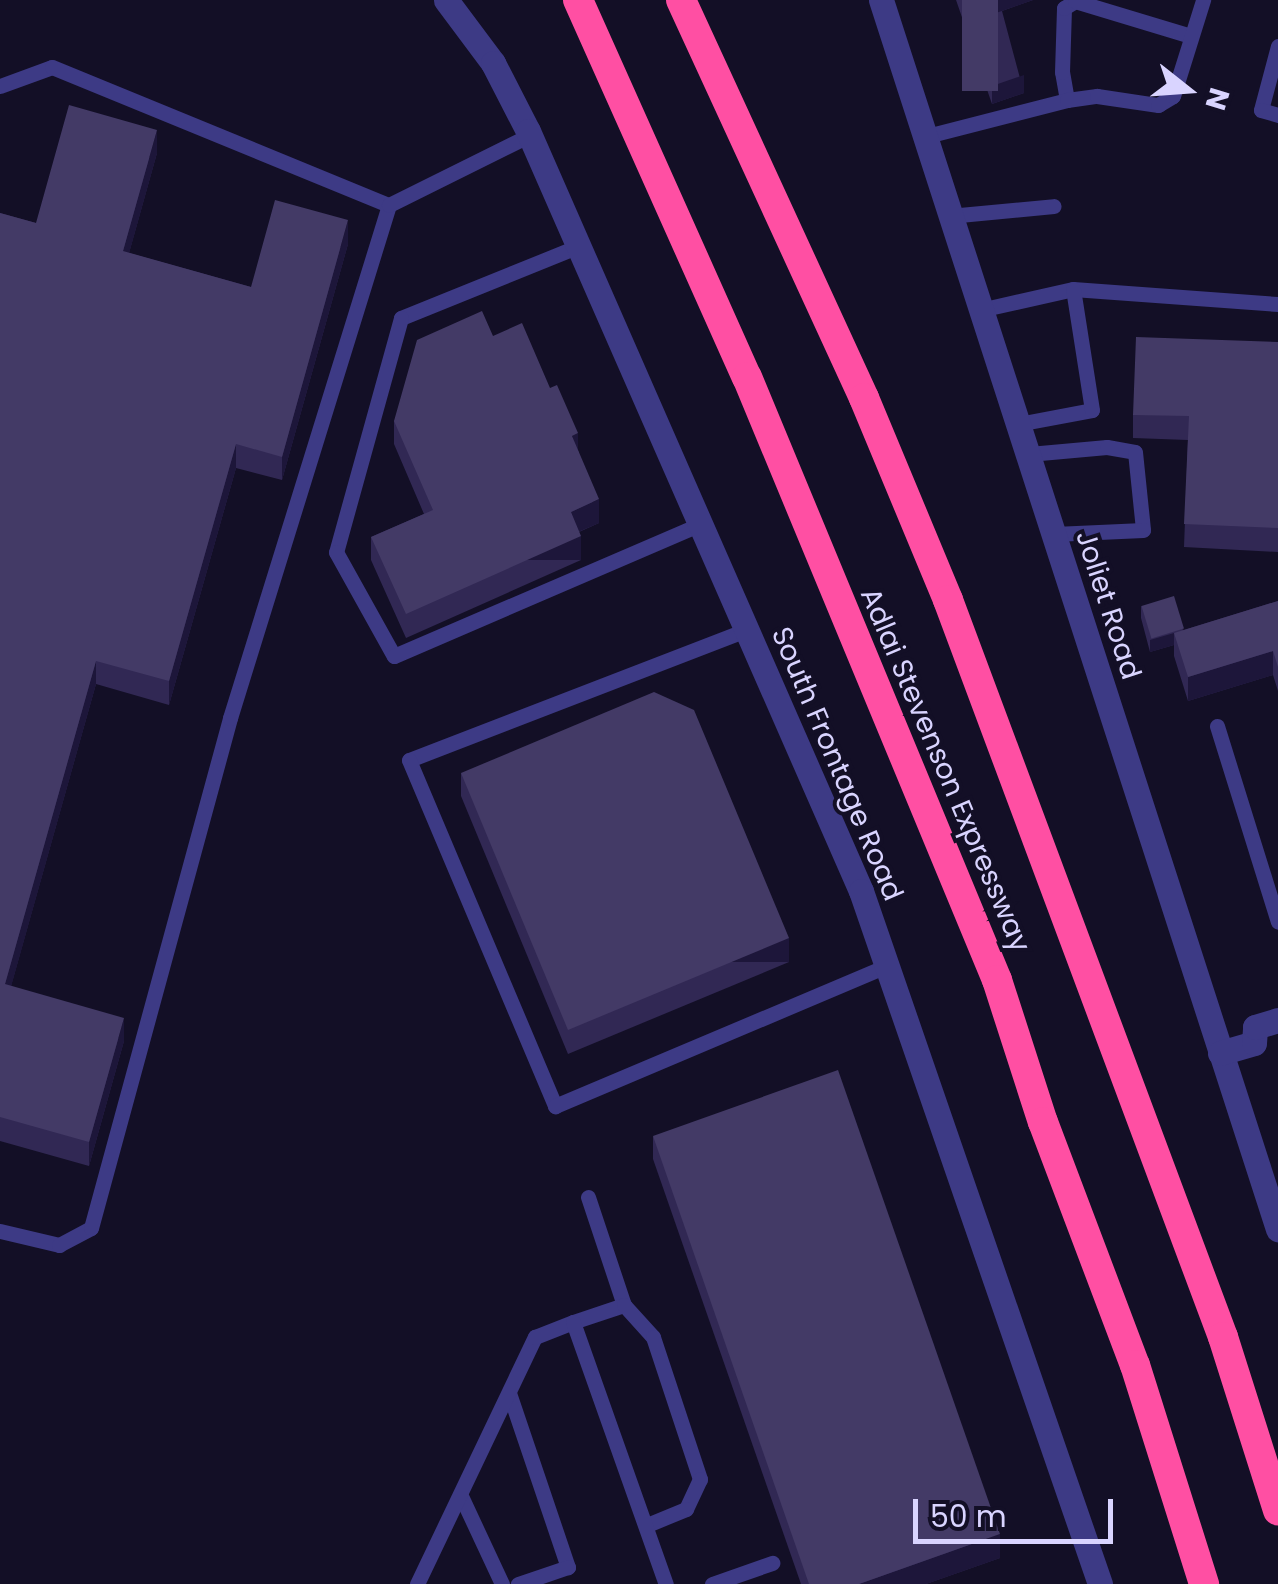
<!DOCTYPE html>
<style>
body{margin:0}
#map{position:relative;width:1278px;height:1584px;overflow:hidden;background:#130f26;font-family:Poppins,sans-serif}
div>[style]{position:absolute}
.lane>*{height:15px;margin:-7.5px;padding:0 7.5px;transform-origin:7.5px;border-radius:7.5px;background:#3d3a85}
.street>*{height:25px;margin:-12.5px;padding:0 12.5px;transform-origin:12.5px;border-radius:12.5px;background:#3d3a85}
.highway>*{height:30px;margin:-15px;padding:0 15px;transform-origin:15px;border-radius:15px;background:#ff4fa3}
.wall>*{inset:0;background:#312854}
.shaded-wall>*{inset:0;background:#1d163a;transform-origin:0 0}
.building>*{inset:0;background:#433a66;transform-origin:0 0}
span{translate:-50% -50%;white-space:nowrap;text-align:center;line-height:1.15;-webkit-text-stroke:8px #130f26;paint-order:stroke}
.street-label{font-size:28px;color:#d9d4ff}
.north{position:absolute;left:1138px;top:40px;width:100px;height:100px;-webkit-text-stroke:8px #130f26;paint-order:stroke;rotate:107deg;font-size:28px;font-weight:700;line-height:40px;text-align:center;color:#d9d4ff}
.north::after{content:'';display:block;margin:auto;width:35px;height:45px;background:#d9d4ff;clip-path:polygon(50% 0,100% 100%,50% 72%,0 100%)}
.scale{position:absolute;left:913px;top:1499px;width:200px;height:45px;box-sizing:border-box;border:5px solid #d9d4ff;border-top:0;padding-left:12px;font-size:30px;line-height:35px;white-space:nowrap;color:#d9d4ff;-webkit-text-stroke:8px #130f26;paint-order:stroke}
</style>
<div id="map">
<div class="lane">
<i style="left:1278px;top:46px;width:66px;rotate:104.9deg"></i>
<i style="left:1261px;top:110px;width:18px;rotate:16deg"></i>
<i style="left:0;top:86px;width:55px;rotate:-20.1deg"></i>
<i style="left:52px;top:67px;width:364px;rotate:22.3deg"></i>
<i style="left:1067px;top:100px;width:28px;rotate:-100deg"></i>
<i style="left:1062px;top:72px;width:64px;rotate:-88.2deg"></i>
<i style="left:1064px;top:8px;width:13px;rotate:-32deg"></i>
<i style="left:1075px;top:1px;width:121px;rotate:16.8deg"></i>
<i style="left:923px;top:137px;width:149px;rotate:-14.4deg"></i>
<i style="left:1067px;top:100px;width:30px;rotate:-8deg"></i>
<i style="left:1097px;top:96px;width:62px;rotate:8.4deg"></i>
<i style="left:1158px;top:105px;width:17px;rotate:-31deg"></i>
<i style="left:1173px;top:96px;width:101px;rotate:-72.6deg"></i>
<i style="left:949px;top:216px;width:105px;rotate:-5.4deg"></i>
<i style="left:579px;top:246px;width:192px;rotate:158deg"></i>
<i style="left:401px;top:318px;width:243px;rotate:105.5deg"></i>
<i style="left:336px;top:552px;width:119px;rotate:60.9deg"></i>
<i style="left:394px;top:656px;width:333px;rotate:-23.3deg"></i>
<i style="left:980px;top:310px;width:95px;rotate:-12.7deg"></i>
<i style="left:1073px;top:289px;width:206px;rotate:4.2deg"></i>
<i style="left:1018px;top:424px;width:75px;rotate:-10.7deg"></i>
<i style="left:1092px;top:410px;width:122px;rotate:-98.9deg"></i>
<i style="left:1029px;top:454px;width:78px;rotate:-5.1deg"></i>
<i style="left:1107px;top:447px;width:28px;rotate:10deg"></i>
<i style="left:1135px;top:452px;width:78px;rotate:84.1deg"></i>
<i style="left:1143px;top:530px;width:89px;rotate:177.4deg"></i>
<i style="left:746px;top:630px;width:361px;rotate:158.9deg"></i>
<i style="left:409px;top:760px;width:376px;rotate:67.1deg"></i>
<i style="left:555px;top:1106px;width:360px;rotate:-22.9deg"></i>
<i style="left:1217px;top:726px;width:205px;rotate:72.7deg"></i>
<i style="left:588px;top:1197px;width:114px;rotate:71.6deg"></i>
<i style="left:0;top:1231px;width:61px;rotate:13.3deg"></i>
<i style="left:59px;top:1245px;width:36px;rotate:-28deg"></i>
<i style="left:91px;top:1228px;width:529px;rotate:-74.75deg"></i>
<i style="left:230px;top:718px;width:537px;rotate:-72.78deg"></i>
<i style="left:389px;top:205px;width:157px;rotate:-26.4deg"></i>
<i style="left:573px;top:1322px;width:54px;rotate:-18.4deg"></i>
<i style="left:624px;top:1305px;width:43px;rotate:47.8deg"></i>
<i style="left:653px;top:1337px;width:150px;rotate:71.7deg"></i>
<i style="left:700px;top:1479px;width:33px;rotate:115deg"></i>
<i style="left:686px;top:1509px;width:42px;rotate:157.7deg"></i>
<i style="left:509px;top:1393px;width:184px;rotate:71.3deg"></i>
<i style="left:568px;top:1567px;width:53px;rotate:161.2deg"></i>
<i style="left:461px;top:1496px;width:97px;rotate:65deg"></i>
<i style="left:417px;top:1584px;width:274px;rotate:-64.5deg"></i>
<i style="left:535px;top:1337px;width:41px;rotate:-21.5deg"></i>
<i style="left:573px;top:1322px;width:278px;rotate:70.5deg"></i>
<i style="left:712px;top:1584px;width:64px;rotate:-19.3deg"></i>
</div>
<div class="street">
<i style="left:446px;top:0;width:79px;rotate:53.3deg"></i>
<i style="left:493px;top:63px;width:76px;rotate:62.8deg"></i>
<i style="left:528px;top:131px;width:830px;rotate:66.34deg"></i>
<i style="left:861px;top:891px;width:733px;rotate:70.97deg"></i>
<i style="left:881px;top:0;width:1292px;rotate:72.1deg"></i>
<i style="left:1220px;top:1053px;width:35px;rotate:-16deg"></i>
<i style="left:1254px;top:1043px;width:16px;rotate:-86deg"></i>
<i style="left:1255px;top:1027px;width:24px;rotate:-17deg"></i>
</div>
<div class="highway">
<i style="left:578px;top:0;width:413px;rotate:65.9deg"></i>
<i style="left:747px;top:377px;width:653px;rotate:67.48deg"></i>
<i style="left:997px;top:980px;width:149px;rotate:72.1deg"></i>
<i style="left:1043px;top:1122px;width:260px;rotate:69.3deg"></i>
<i style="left:1135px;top:1365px;width:230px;rotate:72.5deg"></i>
<i style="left:681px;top:0;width:438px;rotate:65.3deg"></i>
<i style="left:864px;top:398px;width:219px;rotate:67.4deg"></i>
<i style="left:948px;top:600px;width:787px;rotate:69.54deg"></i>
<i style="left:1223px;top:1337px;width:182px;rotate:72.4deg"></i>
</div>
<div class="wall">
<i style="clip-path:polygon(956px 0,1033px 0,1002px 11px,1024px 93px,992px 104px)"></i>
<i style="clip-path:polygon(157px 153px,129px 253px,251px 287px,348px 244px,282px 480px,236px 468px,169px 705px,96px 684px,11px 986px,124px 1041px,89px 1166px,0 1141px,0 213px,36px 223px)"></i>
<i style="clip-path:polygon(493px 336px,578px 450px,599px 523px,579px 532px,581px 560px,406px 638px,371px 560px,371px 537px,424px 514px,394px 444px,394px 421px)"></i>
<i style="clip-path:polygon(1278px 342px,1278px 552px,1184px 547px,1188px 440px,1133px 438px,1133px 415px)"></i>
<i style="clip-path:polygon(1278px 601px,1278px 691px,1273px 675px,1188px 701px,1174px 656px,1174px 645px,1150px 652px,1141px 618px,1141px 606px,1184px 630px)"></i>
<i style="clip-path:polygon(461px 773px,789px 962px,568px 1054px,461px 796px)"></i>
<i style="clip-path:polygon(653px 1136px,1000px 1558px,926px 1584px,801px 1584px,653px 1159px)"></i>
</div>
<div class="shaded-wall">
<i style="clip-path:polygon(996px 0,1033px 0,996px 13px)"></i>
<i style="clip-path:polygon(1024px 75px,1024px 93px,992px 104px,992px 86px)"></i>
<i style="clip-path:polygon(157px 130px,157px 153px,123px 275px,123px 251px)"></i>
<i style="clip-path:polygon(348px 220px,348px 244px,282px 480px,282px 457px)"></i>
<i style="clip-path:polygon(578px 433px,578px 457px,572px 436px)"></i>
<i style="clip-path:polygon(236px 444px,236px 468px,169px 705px,169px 681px)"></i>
<i style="clip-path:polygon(599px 499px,599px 523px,571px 535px,571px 512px)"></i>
<i style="left:581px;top:536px;width:24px;height:192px;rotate:90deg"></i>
<i style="clip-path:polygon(1174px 633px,1174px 645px,1150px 652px,1150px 640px)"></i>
<i style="clip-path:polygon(1273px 651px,1273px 675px,1188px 701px,1188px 677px)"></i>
<i style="clip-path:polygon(96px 661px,96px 684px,5px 1008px,5px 984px)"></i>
<i style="left:789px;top:938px;width:24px;height:239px;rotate:90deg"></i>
<i style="clip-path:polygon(124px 1018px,124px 1041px,89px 1166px,89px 1142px)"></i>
<i style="clip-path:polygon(1000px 1534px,1000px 1558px,926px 1584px,859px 1584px)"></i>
</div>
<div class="building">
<i style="left:962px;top:0;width:36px;height:91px"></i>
<i style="clip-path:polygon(69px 105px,157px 130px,123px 251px,251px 287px,275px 200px,348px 220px,282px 457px,236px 444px,169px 681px,96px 661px,5px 984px,124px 1018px,89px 1142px,0 1117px,0 213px,36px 223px)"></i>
<i style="clip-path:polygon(482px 311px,493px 336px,522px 323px,550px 388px,557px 385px,578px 433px,572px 436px,599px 499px,571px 512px,581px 536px,406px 614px,371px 537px,433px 510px,394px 421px,417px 340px)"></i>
<i style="clip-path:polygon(1136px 337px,1278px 342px,1278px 528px,1184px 524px,1189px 416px,1133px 415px)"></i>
<i style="left:1174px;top:596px;width:34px;height:34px;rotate:73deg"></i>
<i style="clip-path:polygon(1278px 601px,1278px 667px,1273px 651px,1188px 677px,1174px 633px)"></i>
<i style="clip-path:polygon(654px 692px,694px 710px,789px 938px,568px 1030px,461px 773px)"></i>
<i style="clip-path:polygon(838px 1070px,1000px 1534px,859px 1584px,809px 1584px,653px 1136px)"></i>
</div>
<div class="street-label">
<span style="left:1108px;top:605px;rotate:72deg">Joliet Road</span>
<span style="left:837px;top:764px;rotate:67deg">South Frontage Road</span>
<span style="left:945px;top:770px;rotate:67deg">Adlai Stevenson Expressway</span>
</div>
<div class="north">N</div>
<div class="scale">50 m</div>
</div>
